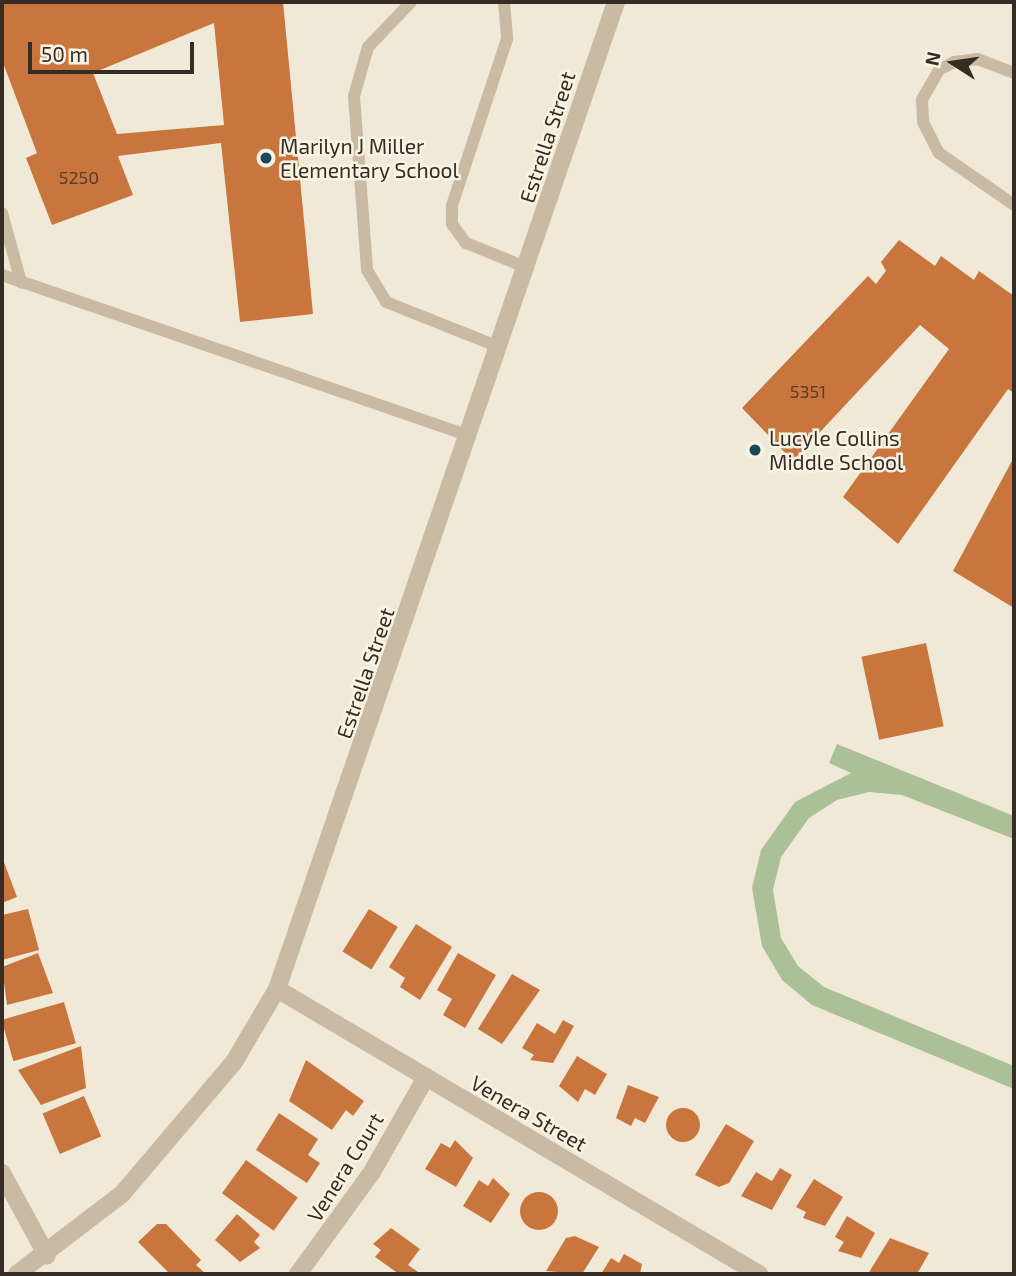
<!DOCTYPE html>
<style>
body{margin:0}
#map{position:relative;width:1016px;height:1276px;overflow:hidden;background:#f1e9d7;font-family:"Exo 2",sans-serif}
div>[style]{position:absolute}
.green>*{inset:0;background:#acc097}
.building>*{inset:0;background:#c8763e;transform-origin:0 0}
.round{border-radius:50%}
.service>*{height:12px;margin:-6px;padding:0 6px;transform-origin:6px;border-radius:6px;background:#c9bba3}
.minor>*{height:18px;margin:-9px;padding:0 9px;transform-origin:9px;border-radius:9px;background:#c9bba3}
.dots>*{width:19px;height:19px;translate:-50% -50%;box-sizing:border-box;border:4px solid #f9f3e3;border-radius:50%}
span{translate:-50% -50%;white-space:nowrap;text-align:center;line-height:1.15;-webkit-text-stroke:5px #f9f3e3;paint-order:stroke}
.number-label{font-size:18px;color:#593e2b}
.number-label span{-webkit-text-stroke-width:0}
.street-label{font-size:21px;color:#342c25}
.poi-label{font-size:21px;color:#342c25}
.left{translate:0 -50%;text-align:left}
.frame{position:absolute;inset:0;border:4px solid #342c25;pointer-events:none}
.north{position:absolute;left:918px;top:28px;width:70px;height:70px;-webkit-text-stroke:5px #f9f3e3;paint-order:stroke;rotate:282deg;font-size:19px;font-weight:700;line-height:28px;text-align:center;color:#342c25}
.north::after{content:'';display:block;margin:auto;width:24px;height:32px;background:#342c25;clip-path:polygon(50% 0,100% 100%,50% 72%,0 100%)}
.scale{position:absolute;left:28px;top:42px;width:166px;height:32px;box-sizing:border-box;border:4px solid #342c25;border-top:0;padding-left:9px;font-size:21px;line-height:24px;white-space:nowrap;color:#342c25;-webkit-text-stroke:5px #f9f3e3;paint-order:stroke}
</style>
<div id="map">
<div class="green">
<i style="clip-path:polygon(837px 744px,1014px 816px,1014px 839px,902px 795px,869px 792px,837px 800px,809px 818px,781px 857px,773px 890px,781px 938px,798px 966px,824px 987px,1014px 1066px,1014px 1089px,812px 1005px,782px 980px,762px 946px,752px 888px,761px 850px,795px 802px,851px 773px,829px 763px)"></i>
</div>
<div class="building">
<i style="clip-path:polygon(evenodd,2px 2px,283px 2px,313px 314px,240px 322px,221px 143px,118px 156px,133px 195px,52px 225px,26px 158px,37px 153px,2px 60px,2px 2px,214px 23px,224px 125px,117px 134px,93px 73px,214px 23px)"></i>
<i style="clip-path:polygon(899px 240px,935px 266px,941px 256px,974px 280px,979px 271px,1014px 296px,1014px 393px,1008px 389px,898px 544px,843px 497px,949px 349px,920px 325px,793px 461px,742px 408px,868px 276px,876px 284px,886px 271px,881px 262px)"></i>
<i style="clip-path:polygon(1014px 457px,1014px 608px,953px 571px)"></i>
<i style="left:926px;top:643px;width:85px;height:66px;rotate:78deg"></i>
<i style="clip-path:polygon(2px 857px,17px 897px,2px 903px)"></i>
<i style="clip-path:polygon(28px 909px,39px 950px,2px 960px,2px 915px)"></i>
<i style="left:369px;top:909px;width:34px;height:50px;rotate:32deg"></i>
<i style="clip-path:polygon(416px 924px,452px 947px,420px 1000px,400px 987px,405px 978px,389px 967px)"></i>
<i style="clip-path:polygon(38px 953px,53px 993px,7px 1005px,2px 967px)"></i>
<i style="clip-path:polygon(458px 953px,496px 975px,465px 1028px,443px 1015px,452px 999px,437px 990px)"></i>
<i style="clip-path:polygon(512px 974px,540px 990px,502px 1044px,478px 1029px)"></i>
<i style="left:64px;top:1002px;width:43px;height:65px;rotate:74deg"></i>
<i style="clip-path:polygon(563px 1020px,574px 1026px,553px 1063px,530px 1060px,534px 1055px,522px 1048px,537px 1023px,555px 1034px)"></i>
<i style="clip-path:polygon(81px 1046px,86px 1088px,41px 1105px,18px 1070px)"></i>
<i style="clip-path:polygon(577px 1056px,607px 1074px,595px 1095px,585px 1089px,578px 1102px,559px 1086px)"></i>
<i style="clip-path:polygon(306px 1060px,364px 1101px,353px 1116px,346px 1110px,332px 1130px,289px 1101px)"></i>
<i style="clip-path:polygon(628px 1085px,659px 1097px,645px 1123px,635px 1118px,631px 1126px,616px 1118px)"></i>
<i style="left:84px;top:1096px;width:44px;height:45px;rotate:67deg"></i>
<i class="round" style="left:666px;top:1108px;width:34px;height:34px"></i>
<i style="clip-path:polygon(279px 1113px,318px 1139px,308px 1155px,320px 1163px,307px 1183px,256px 1150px)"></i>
<i style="clip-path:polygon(726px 1124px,754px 1141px,729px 1183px,719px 1187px,695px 1175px)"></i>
<i style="clip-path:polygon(455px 1140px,473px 1158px,456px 1187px,425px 1169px,441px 1143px,450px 1148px)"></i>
<i style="left:246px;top:1160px;width:64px;height:41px;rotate:36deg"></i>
<i style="clip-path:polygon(780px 1168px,792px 1175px,772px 1210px,741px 1196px,756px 1172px,772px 1181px)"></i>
<i style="clip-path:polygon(493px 1178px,510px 1194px,491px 1223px,463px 1206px,479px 1180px,488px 1186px)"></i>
<i style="clip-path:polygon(814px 1179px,843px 1197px,825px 1226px,803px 1218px,806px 1212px,796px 1207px)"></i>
<i class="round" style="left:520px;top:1192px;width:38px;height:38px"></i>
<i style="clip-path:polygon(237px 1214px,260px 1235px,254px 1242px,260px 1248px,240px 1262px,215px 1240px)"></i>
<i style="clip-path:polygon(847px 1216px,875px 1233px,861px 1258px,838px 1251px,844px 1242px,835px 1237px)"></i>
<i style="clip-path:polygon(157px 1224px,166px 1224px,201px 1260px,196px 1265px,206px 1274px,170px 1274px,138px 1242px)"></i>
<i style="clip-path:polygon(391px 1228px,420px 1249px,408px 1265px,421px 1274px,399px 1274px,375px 1257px,381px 1250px,373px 1244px)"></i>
<i style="clip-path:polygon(575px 1236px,599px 1247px,582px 1274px,546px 1271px,566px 1238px)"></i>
<i style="clip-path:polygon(890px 1238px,929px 1253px,917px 1274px,868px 1274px)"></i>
<i style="clip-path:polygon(624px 1254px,642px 1264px,640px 1274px,601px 1274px,611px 1258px,619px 1263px)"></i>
</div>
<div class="service">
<i style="left:411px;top:2px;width:62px;rotate:133.7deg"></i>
<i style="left:368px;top:47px;width:51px;rotate:105.9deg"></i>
<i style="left:354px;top:96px;width:174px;rotate:85.7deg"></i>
<i style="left:367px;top:270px;width:37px;rotate:59deg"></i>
<i style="left:386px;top:302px;width:122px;rotate:21.7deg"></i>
<i style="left:504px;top:2px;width:37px;rotate:85deg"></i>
<i style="left:507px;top:39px;width:175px;rotate:108.3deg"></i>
<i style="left:452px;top:205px;width:19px;rotate:90deg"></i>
<i style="left:452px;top:224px;width:24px;rotate:54deg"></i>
<i style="left:466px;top:243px;width:67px;rotate:22deg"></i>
<i style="left:1014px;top:73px;width:39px;rotate:-159deg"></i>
<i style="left:978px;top:59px;width:24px;rotate:173deg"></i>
<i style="left:954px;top:62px;width:17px;rotate:152deg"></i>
<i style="left:939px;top:70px;width:34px;rotate:120deg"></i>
<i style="left:922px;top:100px;width:22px;rotate:87deg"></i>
<i style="left:923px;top:122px;width:35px;rotate:63deg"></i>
<i style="left:939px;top:153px;width:91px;rotate:34.7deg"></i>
<i style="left:2px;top:213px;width:72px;rotate:74.6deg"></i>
<i style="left:2px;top:275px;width:495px;rotate:19deg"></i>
</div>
<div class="minor">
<i style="left:277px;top:989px;width:560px;rotate:30.6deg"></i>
<i style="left:2px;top:1173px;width:94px;rotate:61.5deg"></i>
<i style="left:17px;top:1274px;width:132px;rotate:-37.3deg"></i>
<i style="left:122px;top:1194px;width:173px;rotate:-49.7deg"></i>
<i style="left:234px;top:1062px;width:85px;rotate:-59.5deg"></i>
<i style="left:277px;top:989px;width:1044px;rotate:-71.04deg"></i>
<i style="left:298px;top:1274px;width:126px;rotate:-54deg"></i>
<i style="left:372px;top:1172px;width:107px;rotate:-60.3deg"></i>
</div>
<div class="dots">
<i style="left:266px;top:158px;background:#1a4856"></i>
<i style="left:755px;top:450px;background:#1a4856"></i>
</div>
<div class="number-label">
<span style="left:79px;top:177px">5250</span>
<span style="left:808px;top:391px">5351</span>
</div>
<div class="street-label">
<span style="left:547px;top:137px;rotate:-72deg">Estrella Street</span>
<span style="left:365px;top:673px;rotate:-71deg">Estrella Street</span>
<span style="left:529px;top:1113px;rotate:30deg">Venera Street</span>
<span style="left:345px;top:1167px;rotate:-58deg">Venera Court</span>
</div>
<div class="poi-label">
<span class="left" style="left:280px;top:158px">Marilyn J Miller<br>Elementary School</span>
<span class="left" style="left:769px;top:450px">Lucyle Collins<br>Middle School</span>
</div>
<div class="frame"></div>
<div class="north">N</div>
<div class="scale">50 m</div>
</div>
